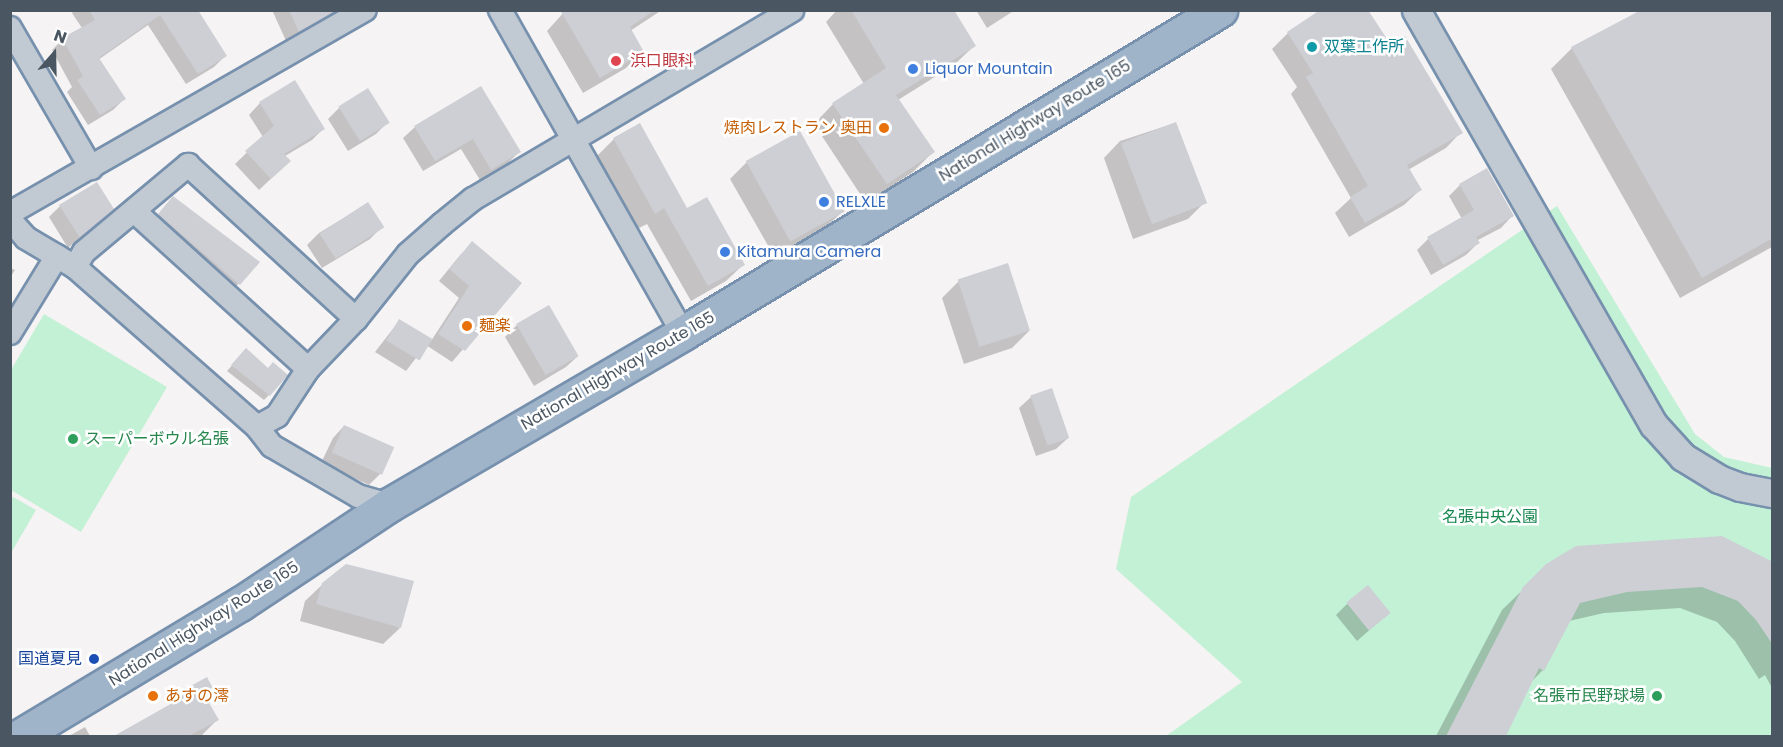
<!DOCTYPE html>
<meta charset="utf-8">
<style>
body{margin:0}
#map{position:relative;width:1783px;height:747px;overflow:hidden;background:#f5f3f3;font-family:Poppins,"Noto Sans JP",sans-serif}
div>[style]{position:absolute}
.green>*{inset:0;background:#c3f1d5}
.shadow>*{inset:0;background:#0003}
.building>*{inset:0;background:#cdcfd5;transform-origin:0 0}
.roads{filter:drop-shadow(2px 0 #7690ad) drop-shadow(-2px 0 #7690ad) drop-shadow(0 2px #7690ad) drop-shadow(0 -2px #7690ad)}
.minor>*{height:22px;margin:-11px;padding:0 11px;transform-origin:11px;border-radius:11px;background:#c1cad2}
.tertiary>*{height:27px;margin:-13.5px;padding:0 13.5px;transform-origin:13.5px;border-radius:13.5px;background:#c1cad2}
.trunk>*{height:33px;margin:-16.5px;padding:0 16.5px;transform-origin:16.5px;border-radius:16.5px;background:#9fb4c9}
.dots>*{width:16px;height:16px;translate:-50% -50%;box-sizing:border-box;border:3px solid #fff;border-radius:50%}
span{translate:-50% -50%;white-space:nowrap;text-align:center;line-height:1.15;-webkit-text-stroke:5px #fff;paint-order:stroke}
.culture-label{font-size:16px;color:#0d838f}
.left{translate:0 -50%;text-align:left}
.health-label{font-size:16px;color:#be3a42}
.shop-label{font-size:16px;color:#366cbe}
.street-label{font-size:16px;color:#4a5661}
.food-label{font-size:16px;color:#c56008}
.right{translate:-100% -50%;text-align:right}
.leisure-label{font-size:16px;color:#27864d}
.park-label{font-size:16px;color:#17864f}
.transit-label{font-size:16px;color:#164399}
.frame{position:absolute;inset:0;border:12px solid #4a5661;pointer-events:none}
.north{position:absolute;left:24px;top:24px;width:60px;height:60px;-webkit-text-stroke:4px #fff;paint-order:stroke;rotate:20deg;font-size:16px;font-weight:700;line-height:24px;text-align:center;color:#4a5661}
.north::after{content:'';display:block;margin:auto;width:21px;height:27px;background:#4a5661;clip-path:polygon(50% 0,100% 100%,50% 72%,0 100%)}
</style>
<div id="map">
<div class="green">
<i style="clip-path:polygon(1557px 206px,1695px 434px,1724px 457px,1772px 468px,1772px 736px,1166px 736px,1242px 682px,1116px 569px,1131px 497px)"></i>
<i style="clip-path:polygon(44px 314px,167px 387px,81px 532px,11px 490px,11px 370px)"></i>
<i style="clip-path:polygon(13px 497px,36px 510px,11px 553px,10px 501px)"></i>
</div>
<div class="shadow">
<i style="clip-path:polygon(74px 10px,196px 10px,225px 56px,214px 67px,186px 84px,148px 25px,98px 60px,124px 99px,113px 110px,88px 125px,67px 92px,72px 87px,52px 50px,63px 39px,82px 28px,72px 13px)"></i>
<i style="clip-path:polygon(272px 10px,335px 10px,325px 21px,287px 43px)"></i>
<i style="clip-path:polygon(566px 10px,662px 10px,630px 31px,642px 52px,626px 68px,583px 93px,547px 31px)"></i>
<i style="clip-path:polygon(837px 10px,952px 10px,974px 46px,954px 65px,898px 100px,933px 152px,913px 172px,866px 203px,814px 124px,833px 104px,864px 84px,826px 22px)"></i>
<i style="clip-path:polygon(976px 10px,1015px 10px,987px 28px)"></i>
<i style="clip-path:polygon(1322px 10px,1390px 47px,1461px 132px,1446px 148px,1408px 170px,1420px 190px,1404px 205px,1349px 237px,1335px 213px,1351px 198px,1291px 94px,1297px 87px,1272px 49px,1288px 33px)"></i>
<i style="clip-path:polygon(1772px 15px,1772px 247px,1680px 298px,1551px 69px,1572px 48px)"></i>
<i style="clip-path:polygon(480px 88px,519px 152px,507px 164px,480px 180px,461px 149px,423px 171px,403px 138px,415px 127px)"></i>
<i style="clip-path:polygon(260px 103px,323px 129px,312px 140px,285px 156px,278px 172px,259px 190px,235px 164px,263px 137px,249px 115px)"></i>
<i style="clip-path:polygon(339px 108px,388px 122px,376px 134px,348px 151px,328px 119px)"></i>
<i style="clip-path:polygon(1175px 123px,1205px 202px,1188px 219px,1133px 239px,1104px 158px,1120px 141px)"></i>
<i style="clip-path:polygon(614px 139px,743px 265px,726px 281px,691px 301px,647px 224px,637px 229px,597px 156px)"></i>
<i style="clip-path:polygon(747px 162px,843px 211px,826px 227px,774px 256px,730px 179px)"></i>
<i style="clip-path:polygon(1460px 185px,1512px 216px,1501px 228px,1476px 241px,1478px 243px,1466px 255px,1431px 275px,1417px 250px,1428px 239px,1462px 219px,1449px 196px)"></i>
<i style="clip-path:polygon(173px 198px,257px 262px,228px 296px,148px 227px)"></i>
<i style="clip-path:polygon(367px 204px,382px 227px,370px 239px,322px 268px,307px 245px,319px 233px)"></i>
<i style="clip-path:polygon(60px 206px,112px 209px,68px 248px,49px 217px)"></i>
<i style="clip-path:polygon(461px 254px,520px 283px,452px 362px,426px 345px,406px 371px,375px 352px,399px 321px,431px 341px,459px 298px,439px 281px)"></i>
<i style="clip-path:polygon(10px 268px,15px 270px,10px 278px)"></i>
<i style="clip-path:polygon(959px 281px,1029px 331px,1012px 348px,964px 364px,942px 298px)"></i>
<i style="clip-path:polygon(517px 325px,578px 356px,566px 367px,534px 386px,505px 337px)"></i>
<i style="clip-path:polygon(246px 350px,269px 395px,264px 400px,227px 371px)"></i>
<i style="clip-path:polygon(1031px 397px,1068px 438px,1056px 449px,1036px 456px,1019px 408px)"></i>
<i style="clip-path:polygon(344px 426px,381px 473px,369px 485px,321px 463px,333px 438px)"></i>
<i style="clip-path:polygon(1772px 565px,1772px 688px,1765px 675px,1759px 679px,1735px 641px,1717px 622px,1680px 608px,1604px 613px,1569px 621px,1543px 670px,1529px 684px,1504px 736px,1436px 736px,1502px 610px,1547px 566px)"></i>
<i style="clip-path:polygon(323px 584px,400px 628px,383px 644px,300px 621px,305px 601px)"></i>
<i style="clip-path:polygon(1347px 604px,1389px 613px,1357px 641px,1336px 615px)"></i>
<i style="clip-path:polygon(188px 690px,216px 696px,208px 703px,217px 720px,202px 735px,117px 736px,173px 705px)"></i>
<i style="clip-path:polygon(85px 727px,90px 736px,69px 736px)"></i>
</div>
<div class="building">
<i style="clip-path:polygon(89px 10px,198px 10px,227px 56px,198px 74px,160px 15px,99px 58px,126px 99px,100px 115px,77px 80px,83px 76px,62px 38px,95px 20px)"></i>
<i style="clip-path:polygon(289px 10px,337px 10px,299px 32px)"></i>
<i style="clip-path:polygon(560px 10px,655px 10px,630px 27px,644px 52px,600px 78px)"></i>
<i style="clip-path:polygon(851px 10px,954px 10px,976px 46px,896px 95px,935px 152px,887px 184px,832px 103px,886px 68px)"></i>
<i style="clip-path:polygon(1320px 10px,1368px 10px,1391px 45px,1405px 36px,1463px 133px,1407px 165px,1422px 190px,1365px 223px,1350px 197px,1368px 186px,1306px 77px,1313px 73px,1287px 32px)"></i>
<i style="clip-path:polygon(1641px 10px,1773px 10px,1773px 238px,1702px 278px,1571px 47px)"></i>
<i style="clip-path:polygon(295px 80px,325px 129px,284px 154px,291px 161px,271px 179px,245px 151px,274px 126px,259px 102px)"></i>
<i style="clip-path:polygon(481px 86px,521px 152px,491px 170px,473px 139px,435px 161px,414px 126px)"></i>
<i style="left:368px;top:88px;width:41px;height:35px;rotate:58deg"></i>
<i style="left:1176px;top:122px;width:87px;height:59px;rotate:69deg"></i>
<i style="clip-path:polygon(640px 123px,687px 208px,707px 197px,745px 265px,708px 286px,664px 208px,655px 214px,613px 138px)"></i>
<i style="left:800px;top:131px;width:92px;height:62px;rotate:61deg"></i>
<i style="clip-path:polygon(1487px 168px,1514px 216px,1476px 237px,1480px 243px,1443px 265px,1427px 237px,1474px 210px,1459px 184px)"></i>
<i style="clip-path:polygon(97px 182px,114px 209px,80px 238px,59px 205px)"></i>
<i style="clip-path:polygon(173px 196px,260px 262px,240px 285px,158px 214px)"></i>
<i style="left:368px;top:202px;width:30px;height:58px;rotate:57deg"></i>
<i style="clip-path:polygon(472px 241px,522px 283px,465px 351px,438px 334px,469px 286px,449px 269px)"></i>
<i style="left:1008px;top:263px;width:71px;height:53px;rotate:72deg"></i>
<i style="left:549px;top:305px;width:59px;height:38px;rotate:60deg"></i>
<i style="left:399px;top:319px;width:39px;height:25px;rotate:31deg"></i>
<i style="clip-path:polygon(246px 348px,268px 368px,273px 362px,288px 375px,270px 396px,231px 365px)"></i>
<i style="left:1052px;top:388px;width:53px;height:23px;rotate:71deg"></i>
<i style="left:344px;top:425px;width:55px;height:30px;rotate:24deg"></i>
<i style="clip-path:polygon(1722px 536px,1773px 562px,1773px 645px,1756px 620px,1738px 601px,1702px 587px,1627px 592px,1580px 603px,1544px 671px,1539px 668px,1506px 736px,1446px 736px,1523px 587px,1546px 564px,1576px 546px)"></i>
<i style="clip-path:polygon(346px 564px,414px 581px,401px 628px,316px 604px,322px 583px)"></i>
<i style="left:1368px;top:585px;width:36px;height:28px;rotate:51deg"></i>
<i style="clip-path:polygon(207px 677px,217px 696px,208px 701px,219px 720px,189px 736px,114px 736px,190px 693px,187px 688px)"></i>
</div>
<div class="roads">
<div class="minor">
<i style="left:500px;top:10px;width:371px;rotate:60.5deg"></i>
<i style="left:10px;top:28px;width:162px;rotate:59.9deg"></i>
<i style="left:134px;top:211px;width:235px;rotate:42.2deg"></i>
<i style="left:10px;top:213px;width:409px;rotate:-29.8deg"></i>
<i style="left:10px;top:220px;width:24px;rotate:48deg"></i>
<i style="left:26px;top:238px;width:57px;rotate:30.6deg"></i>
<i style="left:75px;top:267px;width:242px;rotate:41.3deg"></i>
<i style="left:257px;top:427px;width:24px;rotate:52deg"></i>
<i style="left:272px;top:446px;width:99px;rotate:30.2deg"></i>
<i style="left:358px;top:496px;width:32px;rotate:16deg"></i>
<i style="left:75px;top:267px;width:17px;rotate:-59deg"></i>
<i style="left:84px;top:252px;width:136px;rotate:-39.9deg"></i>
<i style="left:188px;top:165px;width:228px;rotate:42.5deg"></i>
<i style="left:10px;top:333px;width:90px;rotate:-58.6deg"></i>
<i style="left:257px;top:427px;width:23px;rotate:-29deg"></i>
<i style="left:277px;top:416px;width:56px;rotate:-56.6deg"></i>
<i style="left:308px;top:369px;width:69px;rotate:-46.2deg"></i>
<i style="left:356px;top:319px;width:83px;rotate:-51.3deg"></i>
<i style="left:408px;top:254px;width:45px;rotate:-41.4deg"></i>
<i style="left:442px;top:224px;width:40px;rotate:-39deg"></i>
<i style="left:473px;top:199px;width:371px;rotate:-30.6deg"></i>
</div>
<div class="tertiary">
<i style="left:1416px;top:10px;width:478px;rotate:60.2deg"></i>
<i style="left:1654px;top:425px;width:43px;rotate:47.8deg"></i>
<i style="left:1683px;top:457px;width:42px;rotate:31.4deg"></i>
<i style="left:1719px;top:479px;width:22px;rotate:21deg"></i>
<i style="left:1740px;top:487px;width:33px;rotate:11deg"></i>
</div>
<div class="trunk">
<i style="left:20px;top:736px;width:257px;rotate:-31deg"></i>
<i style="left:240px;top:604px;width:179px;rotate:-33.6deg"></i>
<i style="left:389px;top:505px;width:341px;rotate:-30.3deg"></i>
<i style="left:683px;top:333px;width:627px;rotate:-31.03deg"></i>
</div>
</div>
<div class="dots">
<i style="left:1312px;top:47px;background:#0f9aa8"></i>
<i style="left:616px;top:61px;background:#e0444e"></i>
<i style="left:913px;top:69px;background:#3f7fe0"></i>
<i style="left:884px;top:128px;background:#e8710a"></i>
<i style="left:824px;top:202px;background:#3f7fe0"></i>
<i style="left:725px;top:252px;background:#3f7fe0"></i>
<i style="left:467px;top:326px;background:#e8710a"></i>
<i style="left:73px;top:439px;background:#2e9e5b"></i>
<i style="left:94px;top:659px;background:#1a4fb4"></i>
<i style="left:153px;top:696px;background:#e8710a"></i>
<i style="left:1657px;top:696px;background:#2e9e5b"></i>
</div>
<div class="culture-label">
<span class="left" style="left:1324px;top:47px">双葉工作所</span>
</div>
<div class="health-label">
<span class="left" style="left:630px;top:61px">浜口眼科</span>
</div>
<div class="shop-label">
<span class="left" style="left:925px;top:69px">Liquor Mountain</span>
<span class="left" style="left:836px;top:202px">RELXLE</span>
<span class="left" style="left:737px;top:252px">Kitamura Camera</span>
</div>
<div class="street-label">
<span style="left:1035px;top:121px;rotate:-31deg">National Highway Route 165</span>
<span style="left:618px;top:371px;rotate:-30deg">National Highway Route 165</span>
<span style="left:204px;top:624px;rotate:-32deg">National Highway Route 165</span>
</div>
<div class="food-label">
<span class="right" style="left:872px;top:128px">焼肉レストラン 奥田</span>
<span class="left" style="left:479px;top:326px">麺楽</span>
<span class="left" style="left:165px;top:696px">あすの澪</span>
</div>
<div class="leisure-label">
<span class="left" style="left:85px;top:439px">スーパーボウル名張</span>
<span class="right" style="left:1645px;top:696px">名張市民野球場</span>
</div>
<div class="park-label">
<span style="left:1490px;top:517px">名張中央公園</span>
</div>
<div class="transit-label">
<span class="right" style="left:82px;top:659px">国道夏見</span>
</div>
<div class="frame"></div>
<div class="north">N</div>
</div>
